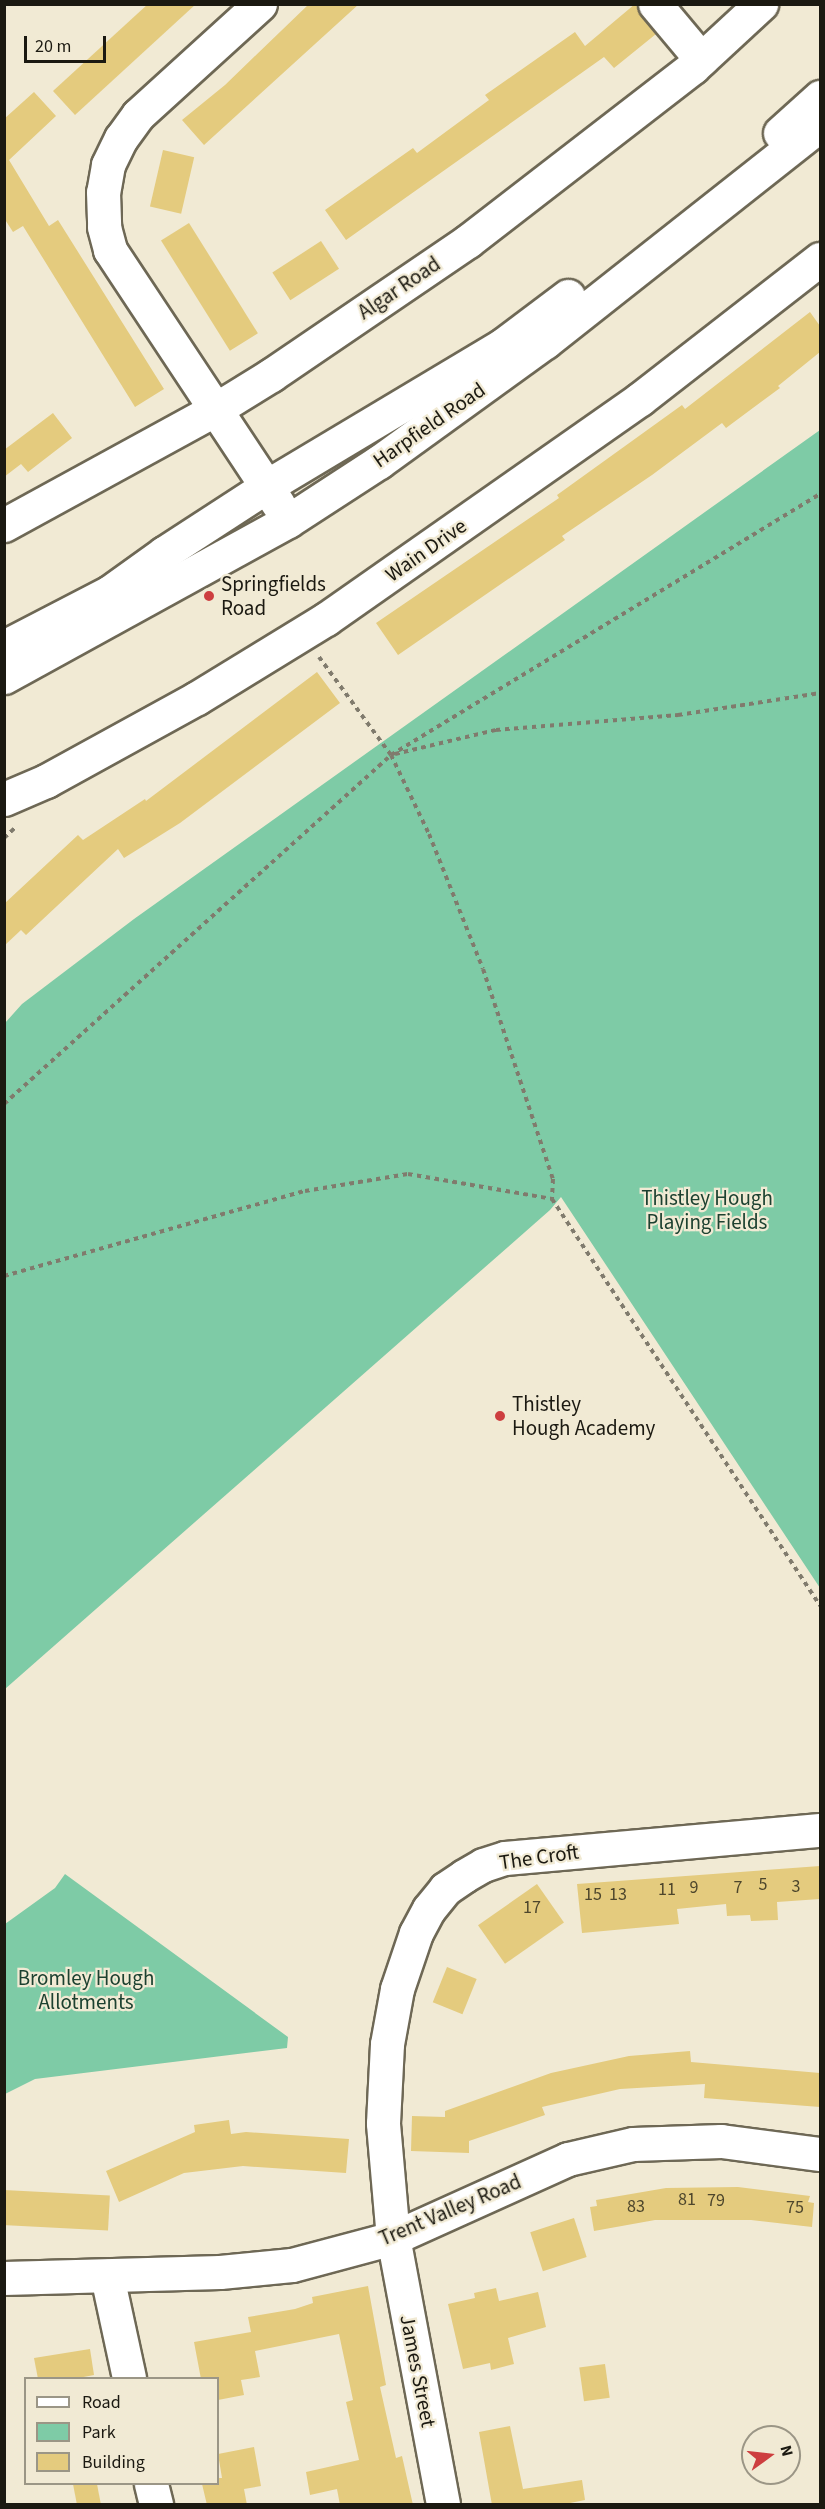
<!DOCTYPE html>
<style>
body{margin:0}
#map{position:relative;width:825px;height:2509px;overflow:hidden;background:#f1ead4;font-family:"Source Sans 3",sans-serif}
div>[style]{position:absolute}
.green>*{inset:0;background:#7ecba6}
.building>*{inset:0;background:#e4cb7e;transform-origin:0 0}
.path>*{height:4px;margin-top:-2px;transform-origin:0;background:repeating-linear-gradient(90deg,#807b6d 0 4.5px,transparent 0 9px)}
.roads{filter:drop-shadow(2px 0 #6e6855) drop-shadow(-2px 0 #6e6855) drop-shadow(0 2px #6e6855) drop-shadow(0 -2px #6e6855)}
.minor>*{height:33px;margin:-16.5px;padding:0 16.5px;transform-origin:16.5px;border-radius:16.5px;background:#fff}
.dots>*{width:16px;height:16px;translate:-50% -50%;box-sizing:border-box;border:3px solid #f1ead4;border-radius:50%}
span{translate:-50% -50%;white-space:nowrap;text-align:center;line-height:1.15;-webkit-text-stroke:4.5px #f1ead4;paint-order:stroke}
.number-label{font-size:18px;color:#4d462c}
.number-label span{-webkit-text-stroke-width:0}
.street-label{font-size:21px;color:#1b1911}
.poi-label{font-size:21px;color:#1b1911}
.left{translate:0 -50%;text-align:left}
.park-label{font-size:21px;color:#1c4130}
.frame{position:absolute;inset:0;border:6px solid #1b1911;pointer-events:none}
.legend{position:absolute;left:24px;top:2377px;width:195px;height:108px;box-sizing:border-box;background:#f1ead4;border:2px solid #9b9686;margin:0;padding:8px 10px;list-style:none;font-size:18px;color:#1b1911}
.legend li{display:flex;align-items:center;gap:12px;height:30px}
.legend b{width:30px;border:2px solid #9b9686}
.north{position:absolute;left:741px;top:2425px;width:60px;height:60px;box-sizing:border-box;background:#f1ead4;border:2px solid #9b9686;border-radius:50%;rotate:75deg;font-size:16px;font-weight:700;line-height:24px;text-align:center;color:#1b1911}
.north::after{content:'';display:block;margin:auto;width:21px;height:27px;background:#cd3e3f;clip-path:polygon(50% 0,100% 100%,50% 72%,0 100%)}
.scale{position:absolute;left:24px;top:36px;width:82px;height:27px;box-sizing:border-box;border:3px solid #1b1911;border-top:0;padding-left:8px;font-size:18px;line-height:21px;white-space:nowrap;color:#1b1911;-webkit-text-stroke:4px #f1ead4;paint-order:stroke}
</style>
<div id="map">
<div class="green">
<i style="clip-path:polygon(820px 430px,820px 1588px,561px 1197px,550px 1210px,5px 1689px,5px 1023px,22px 1004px,134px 919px)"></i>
<i style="clip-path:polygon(65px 1874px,288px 2037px,287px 2048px,35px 2079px,5px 2094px,5px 1924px,55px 1888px)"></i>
</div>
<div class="building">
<i style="clip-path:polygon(148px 4px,196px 4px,75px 115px,53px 91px)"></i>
<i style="clip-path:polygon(309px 4px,359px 4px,204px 145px,182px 120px,225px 85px)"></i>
<i style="clip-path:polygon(635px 4px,656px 34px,614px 68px,604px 57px,346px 240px,325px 210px,413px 148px,417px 153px,489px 100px,485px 95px,575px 32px,585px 46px)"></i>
<i style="clip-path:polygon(34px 92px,56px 116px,9px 160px,49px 226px,58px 220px,164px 389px,135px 407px,23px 226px,13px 232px,4px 218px,4px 119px)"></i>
<i style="left:163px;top:150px;width:32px;height:58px;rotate:13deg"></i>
<i style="left:189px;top:223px;width:130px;height:33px;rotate:58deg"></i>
<i style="left:321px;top:241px;width:33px;height:58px;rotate:57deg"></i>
<i style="clip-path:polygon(810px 312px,820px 326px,820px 352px,778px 386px,780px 388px,726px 428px,722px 423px,652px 475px,562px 536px,565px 540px,398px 655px,376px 623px,559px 498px,557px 495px,682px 405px,685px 409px)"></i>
<i style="clip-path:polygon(53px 413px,72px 438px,28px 472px,21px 464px,4px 477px,4px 450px)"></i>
<i style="clip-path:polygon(317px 672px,340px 703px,180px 823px,124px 858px,118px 849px,26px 935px,21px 930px,4px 946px,4px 904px,78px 835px,83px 840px,145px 799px,146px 801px)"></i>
<i style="clip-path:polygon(820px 1866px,820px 1899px,777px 1902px,778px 1920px,751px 1921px,750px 1915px,727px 1916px,726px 1904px,677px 1909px,679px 1924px,582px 1933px,577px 1884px)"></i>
<i style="left:537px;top:1884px;width:47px;height:72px;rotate:55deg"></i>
<i style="left:447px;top:1967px;width:32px;height:38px;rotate:22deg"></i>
<i style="clip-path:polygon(690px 2051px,691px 2062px,820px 2073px,820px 2107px,704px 2098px,705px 2084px,620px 2089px,542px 2107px,545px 2115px,469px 2141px,469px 2153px,411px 2151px,412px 2116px,445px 2117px,445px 2111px,551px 2073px,629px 2056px)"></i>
<i style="clip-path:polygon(229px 2120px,231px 2134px,246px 2132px,349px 2139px,346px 2173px,243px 2166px,184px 2173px,119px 2202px,106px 2171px,195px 2132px,194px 2125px)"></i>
<i style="clip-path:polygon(738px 2187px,810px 2196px,808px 2202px,814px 2203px,812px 2227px,751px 2220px,655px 2220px,594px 2231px,590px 2207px,597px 2206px,596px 2200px,666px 2188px)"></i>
<i style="left:4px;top:2190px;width:106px;height:35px;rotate:3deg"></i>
<i style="left:574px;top:2218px;width:41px;height:46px;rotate:72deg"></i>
<i style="clip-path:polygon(368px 2286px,386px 2385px,380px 2387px,396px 2458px,402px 2456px,413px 2505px,340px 2505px,337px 2489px,310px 2495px,306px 2472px,359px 2460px,346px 2402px,353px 2400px,339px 2334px,255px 2351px,260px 2377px,241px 2380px,244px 2395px,218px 2400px,218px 2379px,201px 2379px,194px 2342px,251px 2332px,248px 2317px,295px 2309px,313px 2303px,312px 2297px)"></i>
<i style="clip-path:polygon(496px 2288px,499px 2301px,538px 2292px,546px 2327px,508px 2338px,514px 2364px,491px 2370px,490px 2363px,463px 2369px,448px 2304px,475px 2298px,474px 2293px)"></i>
<i style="clip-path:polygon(90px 2349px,94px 2375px,73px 2379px,38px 2379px,34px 2358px)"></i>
<i style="left:605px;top:2364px;width:34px;height:26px;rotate:82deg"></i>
<i style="clip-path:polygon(510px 2426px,523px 2489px,582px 2480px,585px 2500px,560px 2505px,492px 2505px,479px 2432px)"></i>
<i style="clip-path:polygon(254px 2447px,261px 2486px,244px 2489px,247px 2505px,207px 2505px,202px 2484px,218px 2484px,218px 2478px,222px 2478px,218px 2454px)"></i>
<i style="clip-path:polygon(73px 2484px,97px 2484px,101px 2505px,77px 2505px)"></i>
</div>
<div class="path">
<i style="left:319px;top:657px;width:122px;rotate:53.7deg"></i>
<i style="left:391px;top:755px;width:88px;rotate:64.3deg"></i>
<i style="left:429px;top:834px;width:145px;rotate:68.2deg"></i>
<i style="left:483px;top:969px;width:221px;rotate:71.6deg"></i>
<i style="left:553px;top:1179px;width:20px;rotate:93deg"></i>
<i style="left:395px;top:754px;width:104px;rotate:-13.4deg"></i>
<i style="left:496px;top:730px;width:183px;rotate:-4.7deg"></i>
<i style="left:678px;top:715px;width:144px;rotate:-8.8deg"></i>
<i style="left:4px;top:838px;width:16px;rotate:-43deg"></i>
<i style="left:4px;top:1104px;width:521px;rotate:-42.04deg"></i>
<i style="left:391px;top:755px;width:502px;rotate:-31.32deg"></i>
<i style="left:4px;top:1276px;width:313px;rotate:-15.8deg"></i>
<i style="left:305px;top:1191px;width:104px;rotate:-9.4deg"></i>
<i style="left:408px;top:1174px;width:146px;rotate:9.8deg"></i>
<i style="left:552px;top:1199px;width:487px;rotate:56.6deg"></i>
</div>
<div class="roads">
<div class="minor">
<i style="left:260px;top:4px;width:165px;rotate:137.7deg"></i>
<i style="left:138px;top:115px;width:29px;rotate:126deg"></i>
<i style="left:121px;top:138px;width:30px;rotate:116deg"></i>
<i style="left:108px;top:165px;width:27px;rotate:100deg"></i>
<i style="left:103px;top:192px;width:35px;rotate:88deg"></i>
<i style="left:104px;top:227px;width:24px;rotate:75deg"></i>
<i style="left:110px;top:250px;width:305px;rotate:56.5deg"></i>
<i style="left:655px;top:4px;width:72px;rotate:50.1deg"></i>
<i style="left:780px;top:133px;width:54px;rotate:-42deg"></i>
<i style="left:4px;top:525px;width:242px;rotate:-28.7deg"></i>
<i style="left:216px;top:409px;width:65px;rotate:-31.7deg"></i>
<i style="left:271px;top:375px;width:238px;rotate:-34.2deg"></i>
<i style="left:468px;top:241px;width:284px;rotate:-37.7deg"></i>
<i style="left:693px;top:67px;width:93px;rotate:-42.8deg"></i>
<i style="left:4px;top:647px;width:119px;rotate:-27.4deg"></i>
<i style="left:110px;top:592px;width:67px;rotate:-35.8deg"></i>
<i style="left:164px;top:553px;width:123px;rotate:-33deg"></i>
<i style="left:267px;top:486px;width:276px;rotate:-30.9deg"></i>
<i style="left:504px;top:344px;width:80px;rotate:-36.9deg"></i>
<i style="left:4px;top:677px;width:324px;rotate:-28.8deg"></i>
<i style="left:288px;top:521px;width:108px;rotate:-33deg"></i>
<i style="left:379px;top:462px;width:205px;rotate:-35.9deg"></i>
<i style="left:545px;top:342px;width:350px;rotate:-38.3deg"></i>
<i style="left:4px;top:799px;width:46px;rotate:-23.2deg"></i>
<i style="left:46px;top:781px;width:172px;rotate:-28.8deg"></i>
<i style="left:197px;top:698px;width:151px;rotate:-31.5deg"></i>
<i style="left:326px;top:619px;width:383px;rotate:-35deg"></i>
<i style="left:640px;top:399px;width:228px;rotate:-37.9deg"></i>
<i style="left:107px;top:2276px;width:104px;rotate:77.8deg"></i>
<i style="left:4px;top:2278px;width:216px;rotate:-1.6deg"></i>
<i style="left:220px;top:2272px;width:72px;rotate:-5.6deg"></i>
<i style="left:292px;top:2265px;width:105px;rotate:-15deg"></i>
<i style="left:393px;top:2238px;width:192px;rotate:-24.3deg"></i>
<i style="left:568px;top:2159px;width:67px;rotate:-13deg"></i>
<i style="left:633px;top:2144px;width:88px;rotate:-2deg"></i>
<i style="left:721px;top:2141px;width:100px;rotate:7.5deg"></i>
<i style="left:151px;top:2484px;width:21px;rotate:76deg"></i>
<i style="left:443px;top:2504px;width:271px;rotate:-100.6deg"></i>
<i style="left:393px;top:2238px;width:115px;rotate:-95deg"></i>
<i style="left:383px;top:2123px;width:79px;rotate:-87.1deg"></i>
<i style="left:387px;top:2044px;width:56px;rotate:-79.7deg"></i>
<i style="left:397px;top:1989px;width:59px;rotate:-71.3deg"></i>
<i style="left:416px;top:1933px;width:27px;rotate:-62deg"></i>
<i style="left:429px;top:1909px;width:26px;rotate:-51deg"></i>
<i style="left:445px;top:1889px;width:23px;rotate:-34deg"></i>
<i style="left:464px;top:1876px;width:22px;rotate:-30deg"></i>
<i style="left:483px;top:1865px;width:23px;rotate:-18deg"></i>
<i style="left:505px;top:1858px;width:316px;rotate:-5.1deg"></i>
</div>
</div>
<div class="dots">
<i style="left:209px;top:596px;background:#cd3e3f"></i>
<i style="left:500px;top:1416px;background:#cd3e3f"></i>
</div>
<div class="number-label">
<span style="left:763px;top:1885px">5</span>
<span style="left:796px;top:1887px">3</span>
<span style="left:694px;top:1888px">9</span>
<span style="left:738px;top:1888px">7</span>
<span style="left:667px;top:1890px">11</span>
<span style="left:593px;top:1895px">15</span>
<span style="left:618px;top:1895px">13</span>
<span style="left:532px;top:1908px">17</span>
<span style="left:687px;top:2200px">81</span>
<span style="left:716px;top:2201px">79</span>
<span style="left:636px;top:2207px">83</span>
<span style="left:795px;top:2208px">75</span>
</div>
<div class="street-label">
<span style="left:399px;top:288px;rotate:-34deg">Algar Road</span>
<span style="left:429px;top:425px;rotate:-35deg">Harpfield Road</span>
<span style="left:426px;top:550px;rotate:-35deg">Wain Drive</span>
<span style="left:539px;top:1857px;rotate:-8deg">The Croft</span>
<span style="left:450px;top:2210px;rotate:-23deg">Trent Valley Road</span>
<span style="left:418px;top:2371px;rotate:79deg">James Street</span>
</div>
<div class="poi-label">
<span class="left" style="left:221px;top:596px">Springfields<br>Road</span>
<span class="left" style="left:512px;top:1416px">Thistley<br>Hough Academy</span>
</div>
<div class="park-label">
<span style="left:707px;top:1210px">Thistley Hough<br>Playing Fields</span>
<span style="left:86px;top:1990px">Bromley Hough<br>Allotments</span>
</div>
<div class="frame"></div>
<ul class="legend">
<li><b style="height:8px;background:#fff"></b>Road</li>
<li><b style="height:16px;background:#7ecba6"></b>Park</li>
<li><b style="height:16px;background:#e4cb7e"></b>Building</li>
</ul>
<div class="north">N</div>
<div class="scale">20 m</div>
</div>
